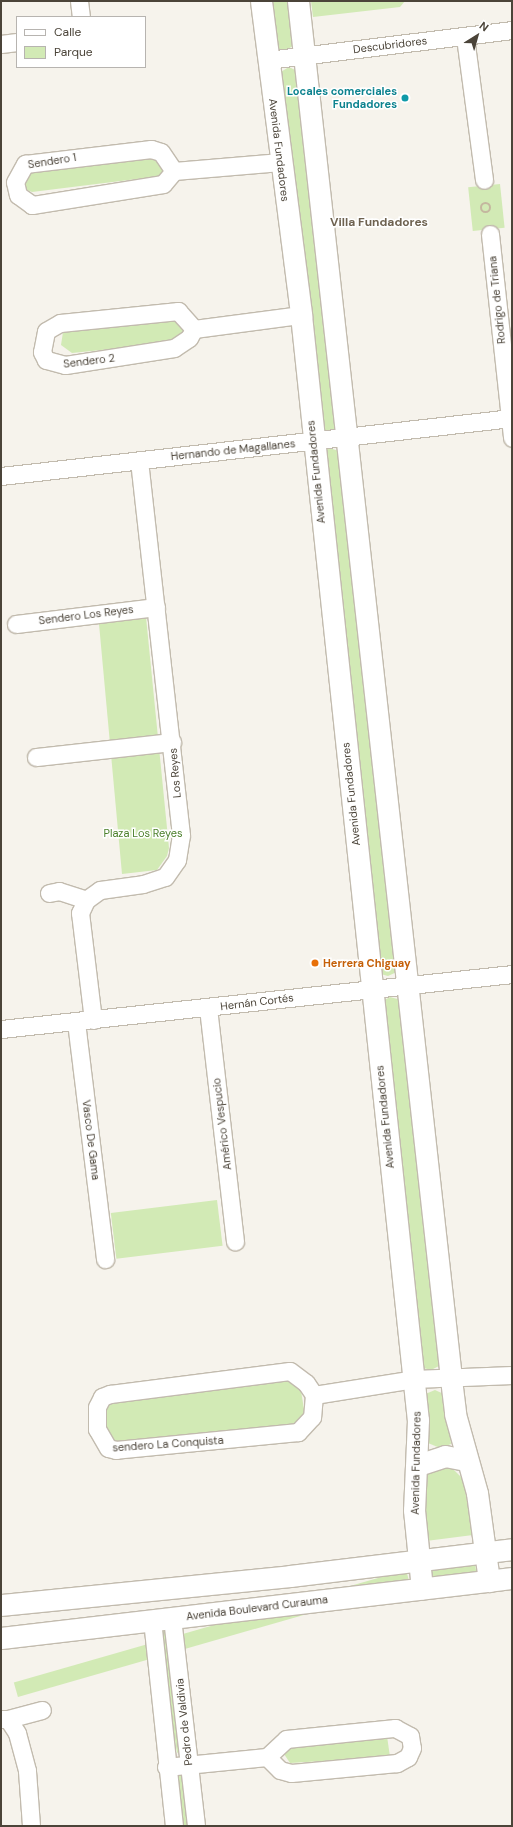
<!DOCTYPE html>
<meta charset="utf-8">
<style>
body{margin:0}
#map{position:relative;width:513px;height:1827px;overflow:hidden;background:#f6f3ec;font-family:"DM Sans",sans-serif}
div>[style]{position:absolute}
.green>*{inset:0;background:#d2eab5;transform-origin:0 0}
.path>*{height:2.5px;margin-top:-1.25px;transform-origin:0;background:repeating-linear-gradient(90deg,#c4b79f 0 2px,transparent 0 4px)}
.path>.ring{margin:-1.25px;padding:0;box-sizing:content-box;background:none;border:2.5px solid #c4b79f;border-radius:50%}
.roads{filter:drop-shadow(1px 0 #c2bbae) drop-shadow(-1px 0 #c2bbae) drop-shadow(0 1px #c2bbae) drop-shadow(0 -1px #c2bbae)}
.minor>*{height:17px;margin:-8.5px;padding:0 8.5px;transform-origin:8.5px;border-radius:8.5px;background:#fff}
.tertiary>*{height:21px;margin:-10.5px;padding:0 10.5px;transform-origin:10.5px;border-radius:10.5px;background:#fff}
.dots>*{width:11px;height:11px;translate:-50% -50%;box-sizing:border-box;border:2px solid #fff;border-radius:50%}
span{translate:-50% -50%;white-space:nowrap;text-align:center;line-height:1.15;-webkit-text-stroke:3px #fff;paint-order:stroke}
.street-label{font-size:11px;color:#4b4439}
.culture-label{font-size:11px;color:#0d838f;font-weight:700}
.right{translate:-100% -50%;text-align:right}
.park-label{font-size:11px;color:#4a7f2a}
.food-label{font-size:11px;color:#c56008;font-weight:700}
.left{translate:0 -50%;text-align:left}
.neighbourhood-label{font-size:12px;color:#6e6250;font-weight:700}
.frame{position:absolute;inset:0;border:2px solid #4b4439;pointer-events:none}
.legend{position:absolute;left:16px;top:16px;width:130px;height:52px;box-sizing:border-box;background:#fff;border:1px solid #b7b4b0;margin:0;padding:5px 7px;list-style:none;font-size:12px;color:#4b4439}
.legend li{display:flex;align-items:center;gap:8px;height:20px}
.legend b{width:20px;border:1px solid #b7b4b0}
.north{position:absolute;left:457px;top:16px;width:40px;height:40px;-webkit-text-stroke:3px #fff;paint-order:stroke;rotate:37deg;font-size:11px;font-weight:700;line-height:16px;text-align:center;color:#4b4439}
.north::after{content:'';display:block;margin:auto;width:14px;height:18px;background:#4b4439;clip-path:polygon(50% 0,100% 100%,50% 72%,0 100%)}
</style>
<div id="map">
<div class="green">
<i style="clip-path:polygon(271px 1px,291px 1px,296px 44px,288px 49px,276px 49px)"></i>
<i style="clip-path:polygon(311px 1px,405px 1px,400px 7px,313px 17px)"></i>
<i style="clip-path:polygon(289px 67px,299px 72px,338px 427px,329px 432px,318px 429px,279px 73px)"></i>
<i style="clip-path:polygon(160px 157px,166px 164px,161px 176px,32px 192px,23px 188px,23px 175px,30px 170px)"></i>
<i style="left:500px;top:184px;width:44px;height:32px;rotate:84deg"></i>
<i style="clip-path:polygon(176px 318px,186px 327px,179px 342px,72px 353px,61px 345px,63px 332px,68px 329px)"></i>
<i style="clip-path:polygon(330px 448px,341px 452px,399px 971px,388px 976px,377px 973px,321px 453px)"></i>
<i style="clip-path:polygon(146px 617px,169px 848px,167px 856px,157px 870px,122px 874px,99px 624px)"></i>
<i style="clip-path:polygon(390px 997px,401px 1000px,439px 1366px,431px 1370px,420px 1367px,381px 1002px)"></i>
<i style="left:217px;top:1200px;width:46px;height:107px;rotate:83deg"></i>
<i style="clip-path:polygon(289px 1378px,300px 1385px,305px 1415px,301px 1423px,120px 1442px,113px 1442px,107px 1435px,106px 1401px)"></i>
<i style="clip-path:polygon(435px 1390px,446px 1395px,451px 1444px,440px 1448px,428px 1443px,423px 1395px)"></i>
<i style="clip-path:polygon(450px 1466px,463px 1479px,473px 1535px,426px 1541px,422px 1503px,424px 1476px,430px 1469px)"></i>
<i style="left:475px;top:1564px;width:12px;height:44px;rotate:81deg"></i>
<i style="left:406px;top:1570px;width:15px;height:408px;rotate:74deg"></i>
<i style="clip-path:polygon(168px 1628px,180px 1751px,177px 1753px,158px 1629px)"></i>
<i style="clip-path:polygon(387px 1736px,390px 1757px,290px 1763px,284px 1754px,295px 1745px)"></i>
<i style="clip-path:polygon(181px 1769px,190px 1826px,181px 1826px,175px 1770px)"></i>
</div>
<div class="path">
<i class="ring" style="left:481px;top:203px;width:7.5px;height:7.5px"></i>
</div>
<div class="roads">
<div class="minor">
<i style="left:79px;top:1px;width:16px;rotate:83deg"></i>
<i style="left:465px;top:37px;width:144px;rotate:82.4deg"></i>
<i style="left:1px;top:44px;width:16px;rotate:-7deg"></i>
<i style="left:268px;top:60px;width:246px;rotate:-7deg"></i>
<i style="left:151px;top:149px;width:10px;rotate:17deg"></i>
<i style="left:161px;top:152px;width:23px;rotate:56deg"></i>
<i style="left:174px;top:171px;width:17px;rotate:130deg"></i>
<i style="left:163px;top:184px;width:133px;rotate:170.9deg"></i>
<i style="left:32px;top:205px;width:17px;rotate:-144deg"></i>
<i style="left:18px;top:195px;width:13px;rotate:-103deg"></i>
<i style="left:15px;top:182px;width:21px;rotate:-61deg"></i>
<i style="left:25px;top:164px;width:127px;rotate:-6.8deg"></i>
<i style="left:174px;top:171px;width:107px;rotate:-4.8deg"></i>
<i style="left:490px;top:234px;width:205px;rotate:83.8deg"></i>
<i style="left:178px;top:311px;width:24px;rotate:48deg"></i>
<i style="left:194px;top:329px;width:10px;rotate:119deg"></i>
<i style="left:189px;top:338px;width:18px;rotate:146deg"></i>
<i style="left:174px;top:348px;width:110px;rotate:171.1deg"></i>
<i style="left:65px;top:365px;width:20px;rotate:-165deg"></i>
<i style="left:46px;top:360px;width:9px;rotate:-117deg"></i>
<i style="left:42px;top:352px;width:21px;rotate:-79deg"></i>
<i style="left:46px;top:331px;width:16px;rotate:-30deg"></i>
<i style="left:60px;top:323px;width:119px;rotate:-5.8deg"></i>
<i style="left:194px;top:329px;width:108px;rotate:-7.5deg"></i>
<i style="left:1px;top:476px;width:514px;rotate:-6.48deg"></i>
<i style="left:16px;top:624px;width:141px;rotate:-6.9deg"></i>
<i style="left:36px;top:757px;width:137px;rotate:-6.3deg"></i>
<i style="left:49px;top:893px;width:10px;rotate:-11deg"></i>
<i style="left:59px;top:891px;width:28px;rotate:18deg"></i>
<i style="left:208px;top:1008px;width:235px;rotate:83.4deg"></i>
<i style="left:93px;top:1020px;width:108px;rotate:-96.9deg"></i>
<i style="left:80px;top:913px;width:14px;rotate:-65deg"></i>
<i style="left:86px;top:900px;width:17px;rotate:-36deg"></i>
<i style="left:100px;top:890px;width:43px;rotate:-7.9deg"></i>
<i style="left:143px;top:884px;width:23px;rotate:-18deg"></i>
<i style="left:165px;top:877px;width:21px;rotate:-55deg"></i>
<i style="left:177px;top:860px;width:25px;rotate:-81deg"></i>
<i style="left:181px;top:835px;width:376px;rotate:-96.4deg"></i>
<i style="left:76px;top:1022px;width:239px;rotate:83deg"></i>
<i style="left:1px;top:1029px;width:514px;rotate:-6.14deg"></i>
<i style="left:290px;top:1371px;width:20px;rotate:37deg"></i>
<i style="left:306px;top:1383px;width:14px;rotate:56deg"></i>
<i style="left:314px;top:1395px;width:22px;rotate:95deg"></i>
<i style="left:312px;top:1417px;width:21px;rotate:133deg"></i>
<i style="left:298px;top:1432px;width:183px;rotate:174.4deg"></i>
<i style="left:116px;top:1450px;width:8px;rotate:-166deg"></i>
<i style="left:108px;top:1448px;width:22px;rotate:-120deg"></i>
<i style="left:97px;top:1429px;width:22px;rotate:-90deg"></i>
<i style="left:97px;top:1407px;width:11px;rotate:-63deg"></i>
<i style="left:102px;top:1397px;width:9px;rotate:-21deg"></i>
<i style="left:110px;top:1394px;width:181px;rotate:-7.3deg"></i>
<i style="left:314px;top:1395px;width:101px;rotate:-9.1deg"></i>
<i style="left:414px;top:1379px;width:98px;rotate:-2.3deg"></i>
<i style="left:172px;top:1618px;width:209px;rotate:83.4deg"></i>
<i style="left:152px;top:1620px;width:207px;rotate:83.9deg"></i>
<i style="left:1px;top:1719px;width:7px"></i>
<i style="left:8px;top:1719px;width:17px;rotate:57deg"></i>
<i style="left:17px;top:1733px;width:39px;rotate:75deg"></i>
<i style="left:27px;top:1771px;width:55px;rotate:85.8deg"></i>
<i style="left:8px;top:1719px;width:35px;rotate:-15deg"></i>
<i style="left:166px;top:1767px;width:101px;rotate:-5.7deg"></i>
<i style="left:267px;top:1757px;width:26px;rotate:-43deg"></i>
<i style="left:286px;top:1739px;width:110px;rotate:-5.8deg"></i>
<i style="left:395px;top:1728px;width:17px;rotate:28deg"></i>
<i style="left:410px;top:1736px;width:12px;rotate:81deg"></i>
<i style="left:412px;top:1748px;width:10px;rotate:114deg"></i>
<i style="left:408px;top:1757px;width:13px;rotate:151deg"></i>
<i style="left:397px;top:1763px;width:106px;rotate:174.6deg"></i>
<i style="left:291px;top:1773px;width:11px;rotate:-165deg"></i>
<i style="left:280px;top:1770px;width:18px;rotate:-135deg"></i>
</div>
<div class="tertiary">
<i style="left:261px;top:1px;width:317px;rotate:82.7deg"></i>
<i style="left:301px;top:315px;width:1111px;rotate:83.96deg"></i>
<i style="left:418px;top:1420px;width:90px;rotate:92.5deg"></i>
<i style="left:414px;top:1510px;width:79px;rotate:84.2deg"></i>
<i style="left:298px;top:1px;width:1386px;rotate:83.66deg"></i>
<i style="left:451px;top:1379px;width:35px;rotate:83deg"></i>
<i style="left:455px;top:1414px;width:82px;rotate:74.4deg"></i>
<i style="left:477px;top:1493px;width:89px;rotate:82.2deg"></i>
<i style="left:418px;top:1465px;width:28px;rotate:-18deg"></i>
<i style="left:445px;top:1456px;width:21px;rotate:11deg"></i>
<i style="left:1px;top:1605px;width:290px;rotate:-5.7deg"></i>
<i style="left:290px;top:1576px;width:224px;rotate:-6.9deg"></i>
<i style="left:1px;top:1638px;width:515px;rotate:-6.7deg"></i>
</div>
</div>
<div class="dots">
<i style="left:405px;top:98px;background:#0f9aa8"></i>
<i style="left:315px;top:963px;background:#e8710a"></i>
</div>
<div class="street-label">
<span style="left:390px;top:45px;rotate:-7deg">Descubridores</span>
<span style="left:279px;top:150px;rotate:83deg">Avenida Fundadores</span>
<span style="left:52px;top:161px;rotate:-9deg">Sendero 1</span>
<span style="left:497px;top:300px;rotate:-96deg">Rodrigo de Triana</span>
<span style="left:89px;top:361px;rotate:-7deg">Sendero 2</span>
<span style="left:233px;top:450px;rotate:-6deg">Hernando de Magallanes</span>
<span style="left:316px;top:472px;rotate:-96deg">Avenida Fundadores</span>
<span style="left:86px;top:615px;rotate:-7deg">Sendero Los Reyes</span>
<span style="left:175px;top:773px;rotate:-95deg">Los Reyes</span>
<span style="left:351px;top:794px;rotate:-96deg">Avenida Fundadores</span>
<span style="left:257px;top:1002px;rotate:-7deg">Hernán Cortés</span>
<span style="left:385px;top:1117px;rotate:-96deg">Avenida Fundadores</span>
<span style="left:222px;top:1124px;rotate:-97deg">Américo Vespucio</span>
<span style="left:91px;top:1140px;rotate:83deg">Vasco De Gama</span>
<span style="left:168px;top:1444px;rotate:-4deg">sendero La Conquista</span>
<span style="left:416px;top:1463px;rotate:-89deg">Avenida Fundadores</span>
<span style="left:257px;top:1608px;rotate:-7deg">Avenida Boulevard Curauma</span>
<span style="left:184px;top:1722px;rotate:-96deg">Pedro de Valdivia</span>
</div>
<div class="culture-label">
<span class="right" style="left:397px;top:98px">Locales comerciales<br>Fundadores</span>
</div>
<div class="park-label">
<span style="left:143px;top:833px">Plaza Los Reyes</span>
</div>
<div class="food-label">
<span class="left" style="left:323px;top:963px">Herrera Chiguay</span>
</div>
<div class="neighbourhood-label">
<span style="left:379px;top:223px">Villa Fundadores</span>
</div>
<div class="frame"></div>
<ul class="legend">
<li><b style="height:5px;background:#fff"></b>Calle</li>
<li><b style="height:11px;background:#d2eab5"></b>Parque</li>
</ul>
<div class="north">N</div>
</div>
